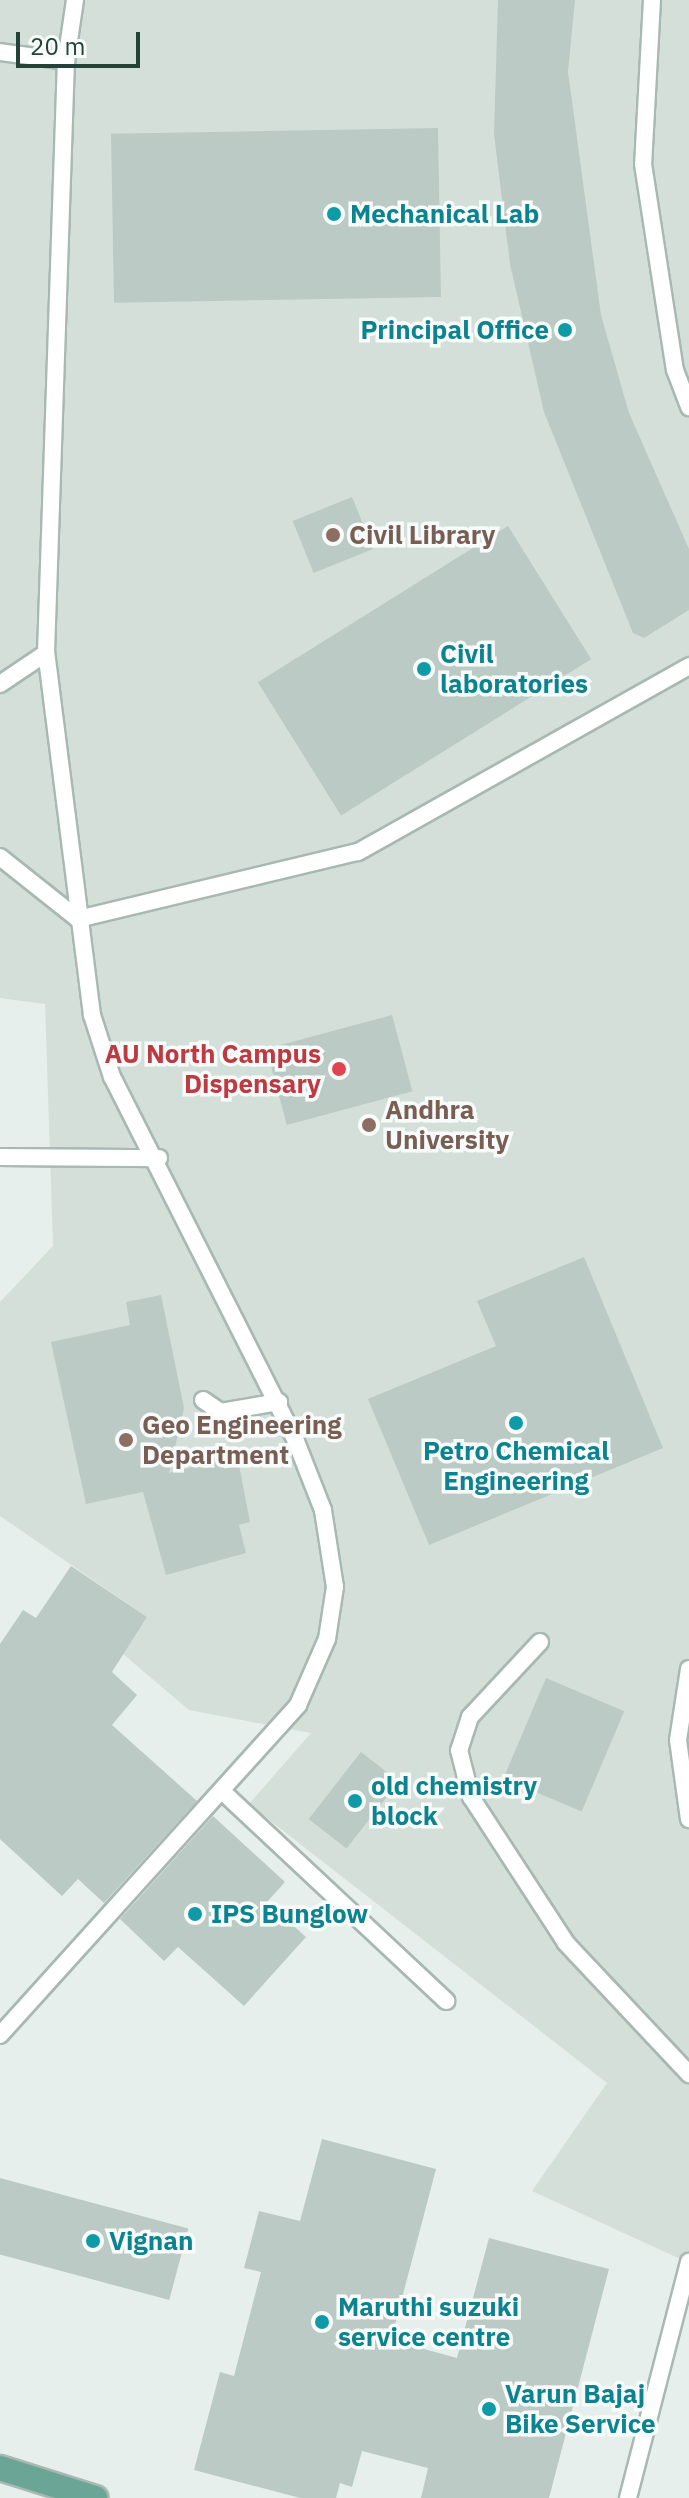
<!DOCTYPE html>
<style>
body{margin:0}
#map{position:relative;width:689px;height:2498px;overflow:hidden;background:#e6efeb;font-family:"IBM Plex Sans",sans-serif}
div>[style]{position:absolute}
.built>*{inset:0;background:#d4dfda}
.building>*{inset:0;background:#bbcac4;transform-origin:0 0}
.roads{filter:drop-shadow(2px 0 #a8b8b2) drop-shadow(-2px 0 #a8b8b2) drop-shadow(0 2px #a8b8b2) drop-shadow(0 -2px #a8b8b2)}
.lane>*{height:16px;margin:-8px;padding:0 8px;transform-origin:8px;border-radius:8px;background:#fff}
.primary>*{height:24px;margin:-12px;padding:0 12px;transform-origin:12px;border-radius:12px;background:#6aa596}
.dots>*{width:22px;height:22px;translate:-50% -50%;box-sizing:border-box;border:4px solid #f7fbf9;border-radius:50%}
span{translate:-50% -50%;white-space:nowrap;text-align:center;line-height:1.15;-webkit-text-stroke:7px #f7fbf9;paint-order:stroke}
.culture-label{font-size:26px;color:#0d838f;font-weight:700}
.left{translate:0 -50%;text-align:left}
.right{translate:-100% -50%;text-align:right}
.education-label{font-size:26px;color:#785e54;font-weight:700}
.health-label{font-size:26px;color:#be3a42;font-weight:700}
.scale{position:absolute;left:16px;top:32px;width:124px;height:36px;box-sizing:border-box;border:4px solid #24423a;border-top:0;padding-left:10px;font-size:24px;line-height:28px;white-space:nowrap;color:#24423a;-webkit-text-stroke:6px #f7fbf9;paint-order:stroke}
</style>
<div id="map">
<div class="built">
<i style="clip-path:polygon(0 0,689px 0,689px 2263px,532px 2191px,607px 2083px,249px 1804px,311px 1733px,189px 1710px,123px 1654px,147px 1617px,0 1516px,0 1302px,53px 1246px,45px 1004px,0 998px)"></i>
</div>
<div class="building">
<i style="clip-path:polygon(498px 0,575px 0,568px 72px,601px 315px,629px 413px,689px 549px,689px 610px,644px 638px,633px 633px,544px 412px,510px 264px,494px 134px)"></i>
<i style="left:438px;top:128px;width:169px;height:327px;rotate:89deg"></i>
<i style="left:352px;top:497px;width:56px;height:64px;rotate:68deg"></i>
<i style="left:508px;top:526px;width:157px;height:295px;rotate:58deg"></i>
<i style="left:392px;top:1015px;width:79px;height:130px;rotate:75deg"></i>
<i style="clip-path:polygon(584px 1257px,663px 1448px,429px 1545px,368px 1399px,496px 1346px,477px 1301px)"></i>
<i style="clip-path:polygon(161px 1295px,184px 1408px,169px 1473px,222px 1459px,224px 1469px,239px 1465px,250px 1522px,239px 1525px,246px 1553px,166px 1575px,143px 1492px,86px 1504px,51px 1342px,130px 1325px,126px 1302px)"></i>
<i style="clip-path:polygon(71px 1566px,147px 1617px,112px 1672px,137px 1695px,112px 1725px,197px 1801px,104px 1903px,78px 1879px,62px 1896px,0 1839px,0 1644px,23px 1610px,36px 1618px)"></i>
<i style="left:546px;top:1678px;width:85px;height:109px;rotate:23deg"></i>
<i style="left:361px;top:1752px;width:48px;height:85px;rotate:38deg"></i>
<i style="clip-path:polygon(213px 1816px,285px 1882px,267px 1902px,306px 1937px,244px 2006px,178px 1947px,164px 1961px,120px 1919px)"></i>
<i style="clip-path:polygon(322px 2139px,436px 2169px,391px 2340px,457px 2358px,489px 2238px,609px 2269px,549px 2498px,421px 2498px,428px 2468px,362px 2451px,352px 2487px,340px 2483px,336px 2498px,300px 2498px,194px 2470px,220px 2372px,234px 2376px,261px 2272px,244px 2268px,259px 2211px,300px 2221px)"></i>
<i style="left:0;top:2178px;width:195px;height:74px;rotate:15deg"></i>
</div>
<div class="roads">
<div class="lane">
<i style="left:652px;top:0;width:164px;rotate:93.1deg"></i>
<i style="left:643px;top:164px;width:208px;rotate:81.2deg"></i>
<i style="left:675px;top:370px;width:40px;rotate:69deg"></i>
<i style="left:0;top:52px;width:67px;rotate:7.8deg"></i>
<i style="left:0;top:684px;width:55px;rotate:-34deg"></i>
<i style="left:0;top:857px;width:100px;rotate:38.5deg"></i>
<i style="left:78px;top:919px;width:288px;rotate:-13.5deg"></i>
<i style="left:358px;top:852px;width:380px;rotate:-29.3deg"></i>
<i style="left:0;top:1157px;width:159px;rotate:0.4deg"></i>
<i style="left:203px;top:1400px;width:22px;rotate:34deg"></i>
<i style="left:221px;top:1412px;width:59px;rotate:-9.8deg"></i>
<i style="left:540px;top:1642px;width:103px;rotate:133deg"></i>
<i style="left:470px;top:1717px;width:35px;rotate:108deg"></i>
<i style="left:459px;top:1750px;width:49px;rotate:75.7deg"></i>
<i style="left:471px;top:1797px;width:174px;rotate:56.9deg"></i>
<i style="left:566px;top:1943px;width:180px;rotate:46.8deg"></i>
<i style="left:689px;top:1669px;width:72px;rotate:98.8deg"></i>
<i style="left:678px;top:1740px;width:80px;rotate:82.1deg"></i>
<i style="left:223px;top:1792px;width:306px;rotate:43.1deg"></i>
<i style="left:0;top:2035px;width:445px;rotate:-47.9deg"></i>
<i style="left:298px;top:1705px;width:72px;rotate:-66.3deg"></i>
<i style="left:327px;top:1639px;width:53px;rotate:-81.3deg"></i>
<i style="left:335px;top:1587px;width:78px;rotate:-98.9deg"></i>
<i style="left:323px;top:1510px;width:76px;rotate:-111.5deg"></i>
<i style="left:295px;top:1439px;width:406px;rotate:-116.8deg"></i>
<i style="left:112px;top:1077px;width:65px;rotate:-107.9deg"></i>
<i style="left:92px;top:1015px;width:365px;rotate:-97.2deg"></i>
<i style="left:46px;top:653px;width:592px;rotate:-88.07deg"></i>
<i style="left:66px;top:61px;width:62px;rotate:-81.6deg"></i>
<i style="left:628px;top:2498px;width:244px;rotate:-75.5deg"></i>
</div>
<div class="primary">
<i style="left:0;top:2468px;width:100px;rotate:17.5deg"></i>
</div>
</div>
<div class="dots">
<i style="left:334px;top:214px;background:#0f9aa8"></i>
<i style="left:565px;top:330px;background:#0f9aa8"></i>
<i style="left:333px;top:535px;background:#8d6e63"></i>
<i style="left:424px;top:669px;background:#0f9aa8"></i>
<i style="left:339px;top:1069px;background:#e0444e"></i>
<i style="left:369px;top:1125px;background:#8d6e63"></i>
<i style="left:516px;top:1423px;background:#0f9aa8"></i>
<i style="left:126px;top:1440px;background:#8d6e63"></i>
<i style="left:355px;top:1801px;background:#0f9aa8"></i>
<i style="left:195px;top:1914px;background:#0f9aa8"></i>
<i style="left:93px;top:2241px;background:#0f9aa8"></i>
<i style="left:322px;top:2322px;background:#0f9aa8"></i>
<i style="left:489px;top:2409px;background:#0f9aa8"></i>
</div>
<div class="culture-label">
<span class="left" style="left:350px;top:214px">Mechanical Lab</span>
<span class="right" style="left:549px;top:330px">Principal Office</span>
<span class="left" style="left:440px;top:669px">Civil<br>laboratories</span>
<span style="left:516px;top:1466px">Petro Chemical<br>Engineering</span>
<span class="left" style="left:371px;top:1801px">old chemistry<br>block</span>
<span class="left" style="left:211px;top:1914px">IPS Bunglow</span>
<span class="left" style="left:109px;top:2241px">Vignan</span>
<span class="left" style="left:338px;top:2322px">Maruthi suzuki<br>service centre</span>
<span class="left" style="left:505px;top:2409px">Varun Bajaj<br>Bike Service</span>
</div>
<div class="education-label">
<span class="left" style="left:349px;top:535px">Civil Library</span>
<span class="left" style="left:385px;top:1125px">Andhra<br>University</span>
<span class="left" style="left:142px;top:1440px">Geo Engineering<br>Department</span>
</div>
<div class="health-label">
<span class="right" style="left:321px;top:1069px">AU North Campus<br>Dispensary</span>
</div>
<div class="scale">20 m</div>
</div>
